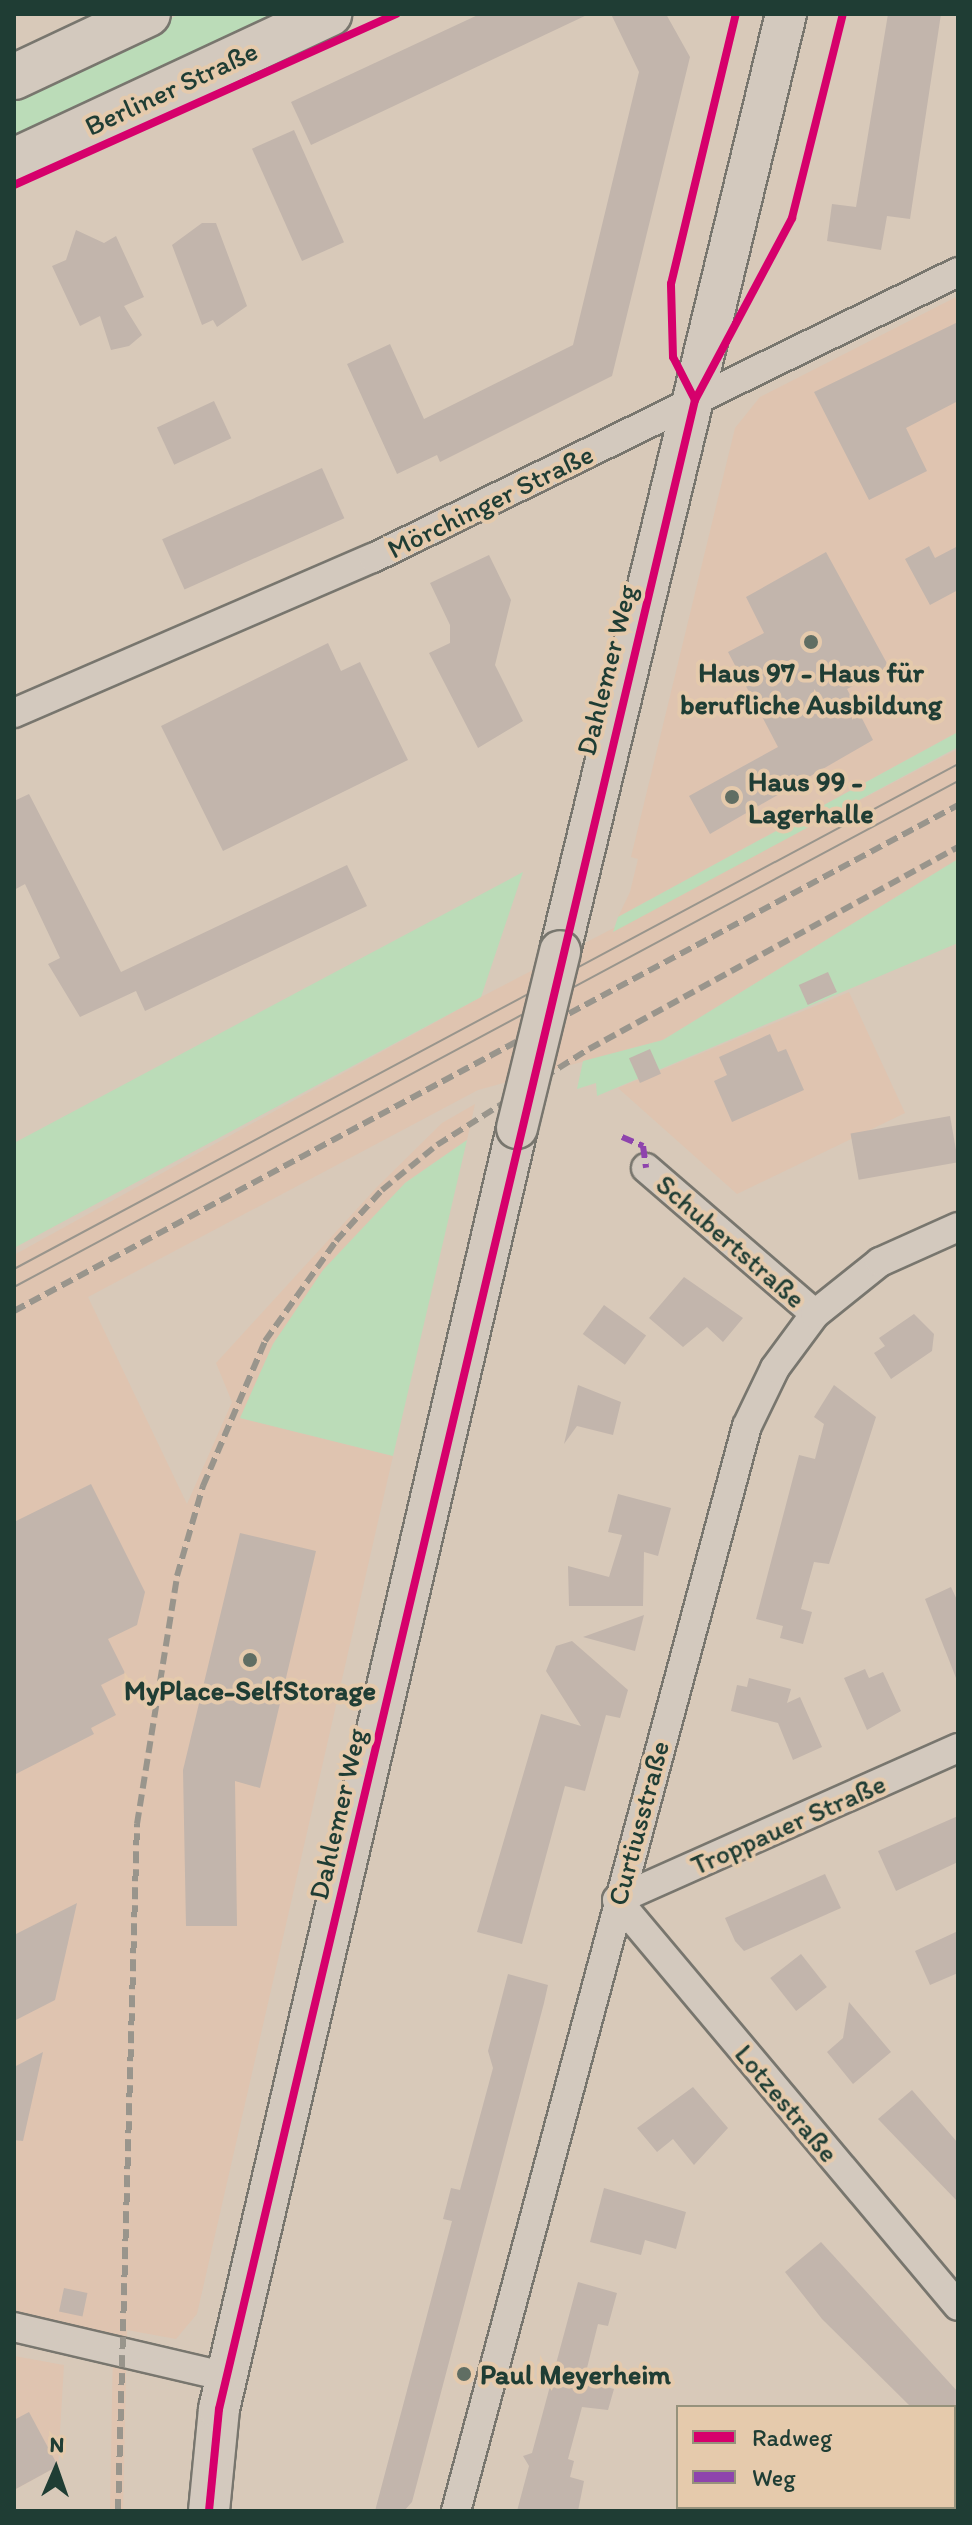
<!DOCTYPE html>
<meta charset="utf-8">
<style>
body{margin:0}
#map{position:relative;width:972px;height:2525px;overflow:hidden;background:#d8c9b9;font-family:Itim,sans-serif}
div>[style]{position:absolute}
.built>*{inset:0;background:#dfc4b0}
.green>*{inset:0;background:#bbdcb8}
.building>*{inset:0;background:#c2b5ac;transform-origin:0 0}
.roads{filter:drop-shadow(2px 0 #78766e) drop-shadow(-2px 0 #78766e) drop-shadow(0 2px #78766e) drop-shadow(0 -2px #78766e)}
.minor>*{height:28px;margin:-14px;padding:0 14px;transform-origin:14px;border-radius:14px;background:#d3c9be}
.secondary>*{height:40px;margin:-20px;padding:0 20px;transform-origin:20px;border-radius:20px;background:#d3c9be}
.primary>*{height:44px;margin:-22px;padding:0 22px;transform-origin:22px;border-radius:22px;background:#d3c9be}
.tram>*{height:2px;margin:-1px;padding:0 1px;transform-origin:1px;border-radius:1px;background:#99958c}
.rail>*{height:6px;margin-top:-3px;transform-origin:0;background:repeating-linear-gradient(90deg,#99958c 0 12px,transparent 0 18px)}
.bridges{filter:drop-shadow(2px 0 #78766e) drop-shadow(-2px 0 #78766e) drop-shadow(0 2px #78766e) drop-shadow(0 -2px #78766e)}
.secondary-bridge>*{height:40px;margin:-20px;padding:0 20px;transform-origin:20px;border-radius:20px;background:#d3c9be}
.quiet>*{height:6px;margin-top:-3px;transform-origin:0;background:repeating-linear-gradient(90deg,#8e44ad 0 12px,transparent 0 18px)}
.cycleway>*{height:8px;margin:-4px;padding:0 4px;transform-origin:4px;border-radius:4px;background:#d6006c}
.dots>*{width:22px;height:22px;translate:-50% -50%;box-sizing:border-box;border:4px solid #e5caac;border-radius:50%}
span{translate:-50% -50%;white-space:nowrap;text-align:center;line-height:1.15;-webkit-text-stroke:8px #e5caac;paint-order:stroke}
.street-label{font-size:28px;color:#1f3d34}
.poi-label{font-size:28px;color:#1f3d34;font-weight:700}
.left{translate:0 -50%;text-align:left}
.frame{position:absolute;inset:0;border:16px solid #1f3d34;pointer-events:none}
.legend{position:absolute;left:676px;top:2405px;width:280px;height:104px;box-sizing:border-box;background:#e5caac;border:2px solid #96927c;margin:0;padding:10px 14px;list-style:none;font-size:24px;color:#1f3d34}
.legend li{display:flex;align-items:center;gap:16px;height:40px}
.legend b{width:40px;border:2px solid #96927c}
.north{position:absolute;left:16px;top:2429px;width:80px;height:80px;-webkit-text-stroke:6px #e5caac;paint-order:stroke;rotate:2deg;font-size:22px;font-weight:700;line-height:32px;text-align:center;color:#1f3d34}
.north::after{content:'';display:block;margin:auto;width:28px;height:36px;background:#1f3d34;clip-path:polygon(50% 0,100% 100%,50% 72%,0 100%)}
</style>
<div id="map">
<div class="built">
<i style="clip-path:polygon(958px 296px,958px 732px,618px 917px,630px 892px,638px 859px,631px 857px,735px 428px,760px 397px)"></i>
<i style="clip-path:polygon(958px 749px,958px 859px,663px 1040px,478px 1090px,88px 1297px,187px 1504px,232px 1402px,216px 1363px,377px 1187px,442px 1123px,475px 1104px,467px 1140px,405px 1183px,241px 1418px,393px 1456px,197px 2314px,176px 2339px,127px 2330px,123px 2511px,110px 2511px,113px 2348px,14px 2327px,14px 1255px,481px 997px)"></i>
<i style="clip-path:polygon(849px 992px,905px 1113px,737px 1194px,618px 1088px)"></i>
<i style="clip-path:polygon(14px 2356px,64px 2365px,58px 2466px,14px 2490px)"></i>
</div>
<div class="green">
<i style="clip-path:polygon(180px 14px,298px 14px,14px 148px,14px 92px)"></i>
<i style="clip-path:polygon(958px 732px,958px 747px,613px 932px,618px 917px)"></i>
<i style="clip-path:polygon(958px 859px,958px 943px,597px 1096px,596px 1083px,577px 1089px,583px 1061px,663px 1040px)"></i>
<i style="clip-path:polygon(523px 872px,481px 997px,14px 1248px,14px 1143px)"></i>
<i style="clip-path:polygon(467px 1140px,393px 1456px,240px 1418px,273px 1344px,323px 1270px,405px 1183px)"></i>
</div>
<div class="building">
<i style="clip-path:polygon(480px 14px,589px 14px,311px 145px,291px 102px)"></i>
<i style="clip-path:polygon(611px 14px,666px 14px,690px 57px,612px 376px,440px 462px,437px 455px,397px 474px,347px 364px,390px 344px,424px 419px,573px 345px,639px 72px)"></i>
<i style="clip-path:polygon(888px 14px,941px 14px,910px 219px,887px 216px,881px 250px,827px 241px,832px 204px,856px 207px)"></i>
<i style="left:294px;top:130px;width:123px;height:46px;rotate:66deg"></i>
<i style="clip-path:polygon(202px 223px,216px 223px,247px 306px,217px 327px,213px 320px,202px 325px,172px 245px)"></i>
<i style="clip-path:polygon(76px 230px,104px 243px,116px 236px,144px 297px,124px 306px,142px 335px,129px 346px,111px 350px,100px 316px,80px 326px,52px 266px,66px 260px)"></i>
<i style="clip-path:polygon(958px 322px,958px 401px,906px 428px,927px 471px,869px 500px,814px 392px)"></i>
<i style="left:214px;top:401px;width:41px;height:63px;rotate:65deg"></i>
<i style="left:322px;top:468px;width:55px;height:175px;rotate:66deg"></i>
<i style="clip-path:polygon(929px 546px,935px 558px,958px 546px,958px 590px,930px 605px,905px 559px)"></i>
<i style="clip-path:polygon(826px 552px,889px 667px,847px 689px,873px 740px,710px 834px,689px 796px,778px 747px,728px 652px,764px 633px,746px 597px)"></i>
<i style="clip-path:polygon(489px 555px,511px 600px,495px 665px,523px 721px,478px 748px,429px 653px,450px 643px,450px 625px,430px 583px)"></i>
<i style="clip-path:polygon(328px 643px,341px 671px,360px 662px,408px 760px,223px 851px,161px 726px)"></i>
<i style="clip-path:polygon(29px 794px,121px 972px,347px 865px,367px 906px,145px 1011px,136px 991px,80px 1017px,48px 964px,60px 958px,25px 884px,14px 890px,14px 801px)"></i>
<i style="left:828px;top:972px;width:22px;height:32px;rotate:66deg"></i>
<i style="clip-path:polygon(770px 1034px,778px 1052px,786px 1049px,804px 1090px,732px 1122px,714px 1081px,727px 1075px,719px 1057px)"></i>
<i style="left:650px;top:1049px;width:27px;height:23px;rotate:66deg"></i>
<i style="left:950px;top:1116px;width:47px;height:101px;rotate:80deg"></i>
<i style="clip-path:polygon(684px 1277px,743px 1318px,723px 1342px,707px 1327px,683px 1347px,649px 1318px)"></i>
<i style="left:604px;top:1305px;width:52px;height:36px;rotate:36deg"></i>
<i style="clip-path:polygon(914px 1314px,934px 1334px,932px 1351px,891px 1379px,874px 1353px,885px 1346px,879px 1338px)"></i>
<i style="clip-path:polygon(578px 1385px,621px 1402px,613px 1435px,577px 1426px,564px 1444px)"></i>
<i style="clip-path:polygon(834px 1385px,876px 1417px,829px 1564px,814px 1562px,801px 1609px,812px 1612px,803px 1644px,780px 1638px,783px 1626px,756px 1619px,799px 1455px,815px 1459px,824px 1424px,814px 1417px)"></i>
<i style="clip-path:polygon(91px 1484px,145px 1592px,137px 1625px,108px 1639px,125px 1673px,101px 1685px,116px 1715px,91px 1728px,94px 1734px,14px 1775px,14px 1522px)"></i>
<i style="clip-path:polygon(618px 1494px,671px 1508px,658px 1556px,644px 1552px,643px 1606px,569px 1606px,568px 1566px,609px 1577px,622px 1535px,608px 1532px)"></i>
<i style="clip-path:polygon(240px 1533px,316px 1551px,260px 1788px,235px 1781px,237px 1926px,186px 1926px,183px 1770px)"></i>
<i style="clip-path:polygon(951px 1587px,958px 1602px,958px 1683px,925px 1599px)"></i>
<i style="clip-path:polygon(644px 1615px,635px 1651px,583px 1637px)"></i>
<i style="clip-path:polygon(572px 1641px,628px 1690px,620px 1718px,606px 1715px,585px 1791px,565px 1786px,522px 1944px,477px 1932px,541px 1714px,581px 1726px,546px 1671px,556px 1646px)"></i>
<i style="clip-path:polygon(865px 1669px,869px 1678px,883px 1672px,901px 1711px,867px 1730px,844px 1678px)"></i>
<i style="clip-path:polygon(749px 1678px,791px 1689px,787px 1703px,800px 1697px,822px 1747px,793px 1760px,778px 1723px,731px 1711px,737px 1685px,747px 1687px)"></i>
<i style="clip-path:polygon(958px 1816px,958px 1862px,896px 1891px,878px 1851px)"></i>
<i style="clip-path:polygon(825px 1874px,841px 1908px,744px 1951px,735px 1941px,725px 1918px)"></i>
<i style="clip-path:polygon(77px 1903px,55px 2000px,14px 2021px,14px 1935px)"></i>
<i style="clip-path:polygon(958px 1931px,958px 1973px,930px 1985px,915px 1951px)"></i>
<i style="left:801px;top:1954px;width:42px;height:39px;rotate:52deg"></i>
<i style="clip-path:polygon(508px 1974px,548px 1985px,544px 2003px,412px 2502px,404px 2511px,375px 2511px,452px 2221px,443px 2219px,451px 2188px,460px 2190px,493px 2068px,488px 2051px)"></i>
<i style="clip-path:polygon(849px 2002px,891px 2052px,853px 2084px,827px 2052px,843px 2038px)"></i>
<i style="clip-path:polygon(43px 2052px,23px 2141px,14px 2140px,14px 2067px)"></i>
<i style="clip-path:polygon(693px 2087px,728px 2128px,694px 2165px,673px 2139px,657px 2152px,637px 2128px)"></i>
<i style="clip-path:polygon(912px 2090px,958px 2143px,958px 2202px,878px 2119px)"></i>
<i style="clip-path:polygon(604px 2188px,686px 2212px,676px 2249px,645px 2240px,641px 2255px,590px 2242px)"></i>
<i style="clip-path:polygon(821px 2242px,958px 2392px,958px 2407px,911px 2407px,822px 2319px,785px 2272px)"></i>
<i style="clip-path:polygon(578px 2282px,617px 2293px,608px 2326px,598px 2324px,587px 2368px,604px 2373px,601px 2385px,614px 2389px,608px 2410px,582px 2407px,568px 2459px,574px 2461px,570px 2477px,584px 2481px,578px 2511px,517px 2511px,529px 2466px,523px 2456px,532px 2453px)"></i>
<i style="left:64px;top:2288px;width:24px;height:24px;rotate:12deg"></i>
<i style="clip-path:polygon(29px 2412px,58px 2466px,14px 2490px,14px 2420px)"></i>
</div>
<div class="roads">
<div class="minor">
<i style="left:14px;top:713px;width:391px;rotate:-23.4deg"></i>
<i style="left:373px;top:558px;width:651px;rotate:-26.05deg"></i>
<i style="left:646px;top:1168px;width:223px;rotate:40.8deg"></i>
<i style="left:958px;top:1748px;width:373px;rotate:156deg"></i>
<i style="left:617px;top:1900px;width:530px;rotate:49.97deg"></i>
<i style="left:14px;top:2327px;width:220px;rotate:13.2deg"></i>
<i style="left:456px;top:2511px;width:1123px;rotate:-74.99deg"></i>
<i style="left:747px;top:1426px;width:64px;rotate:-64.2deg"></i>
<i style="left:775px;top:1368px;width:67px;rotate:-53.5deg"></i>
<i style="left:815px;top:1314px;width:83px;rotate:-38.7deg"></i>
<i style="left:880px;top:1262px;width:85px;rotate:-24.2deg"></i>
</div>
<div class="secondary">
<i style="left:560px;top:951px;width:964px;rotate:-76.44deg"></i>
<i style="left:209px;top:2511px;width:102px;rotate:-84.4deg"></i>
<i style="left:219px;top:2409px;width:1315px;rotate:-76.9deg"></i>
</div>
<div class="primary">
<i style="left:14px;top:77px;width:148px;rotate:-25.2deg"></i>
<i style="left:14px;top:161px;width:348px;rotate:-25deg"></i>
</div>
</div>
<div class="tram">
<i style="left:14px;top:1269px;width:1071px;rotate:-28.14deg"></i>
<i style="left:14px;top:1287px;width:1071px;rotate:-28.19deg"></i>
</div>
<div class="rail">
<i style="left:14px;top:1311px;width:1071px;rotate:-28.19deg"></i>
<i style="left:118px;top:2511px;width:687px;rotate:-88.42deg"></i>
<i style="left:137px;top:1824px;width:251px;rotate:-80.8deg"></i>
<i style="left:177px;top:1576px;width:94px;rotate:-73.9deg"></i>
<i style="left:203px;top:1486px;width:158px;rotate:-66.8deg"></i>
<i style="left:265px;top:1341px;width:123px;rotate:-54.6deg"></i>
<i style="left:336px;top:1241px;width:69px;rotate:-48deg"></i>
<i style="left:382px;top:1190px;width:71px;rotate:-39.3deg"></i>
<i style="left:437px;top:1145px;width:180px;rotate:-32.3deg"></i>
<i style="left:589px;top:1049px;width:421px;rotate:-28.7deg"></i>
</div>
<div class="bridges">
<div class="secondary-bridge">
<i style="left:517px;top:1128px;width:182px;rotate:-76.3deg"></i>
</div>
</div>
<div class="quiet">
<i style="left:622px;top:1137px;width:23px;rotate:23deg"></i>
<i style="left:643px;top:1146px;width:22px;rotate:82deg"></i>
</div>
<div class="cycleway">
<i style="left:14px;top:185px;width:419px;rotate:-24.1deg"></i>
<i style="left:695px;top:400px;width:48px;rotate:-117.1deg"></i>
<i style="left:673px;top:357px;width:73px;rotate:-91.6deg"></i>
<i style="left:671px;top:284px;width:278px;rotate:-76.5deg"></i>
<i style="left:209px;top:2511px;width:102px;rotate:-84.4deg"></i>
<i style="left:219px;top:2409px;width:2065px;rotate:-76.67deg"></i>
<i style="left:695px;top:400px;width:206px;rotate:-61.9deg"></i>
<i style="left:792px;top:218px;width:210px;rotate:-76deg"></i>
</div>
<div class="dots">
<i style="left:811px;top:642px;background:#606e63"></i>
<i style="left:732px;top:797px;background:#606e63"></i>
<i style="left:250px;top:1660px;background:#606e63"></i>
<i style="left:464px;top:2374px;background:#606e63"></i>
</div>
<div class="street-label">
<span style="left:171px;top:88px;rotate:-25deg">Berliner Straße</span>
<span style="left:490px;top:501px;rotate:-26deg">Mörchinger Straße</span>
<span style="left:606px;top:670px;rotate:-76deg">Dahlemer Weg</span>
<span style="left:731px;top:1241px;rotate:41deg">Schubertstraße</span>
<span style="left:337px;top:1814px;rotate:-77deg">Dahlemer Weg</span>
<span style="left:638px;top:1823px;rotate:-75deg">Curtiusstraße</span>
<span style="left:788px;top:1824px;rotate:-24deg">Troppauer Straße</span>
<span style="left:787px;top:2103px;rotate:50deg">Lotzestraße</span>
</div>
<div class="poi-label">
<span style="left:811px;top:688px">Haus 97 - Haus für<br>berufliche Ausbildung</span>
<span class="left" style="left:748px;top:797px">Haus 99 -<br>Lagerhalle</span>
<span style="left:250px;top:1690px">MyPlace-SelfStorage</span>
<span class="left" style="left:480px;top:2374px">Paul Meyerheim</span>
</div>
<div class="frame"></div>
<ul class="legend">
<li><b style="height:10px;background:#d6006c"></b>Radweg</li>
<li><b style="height:10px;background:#8e44ad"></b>Weg</li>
</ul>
<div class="north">N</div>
</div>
